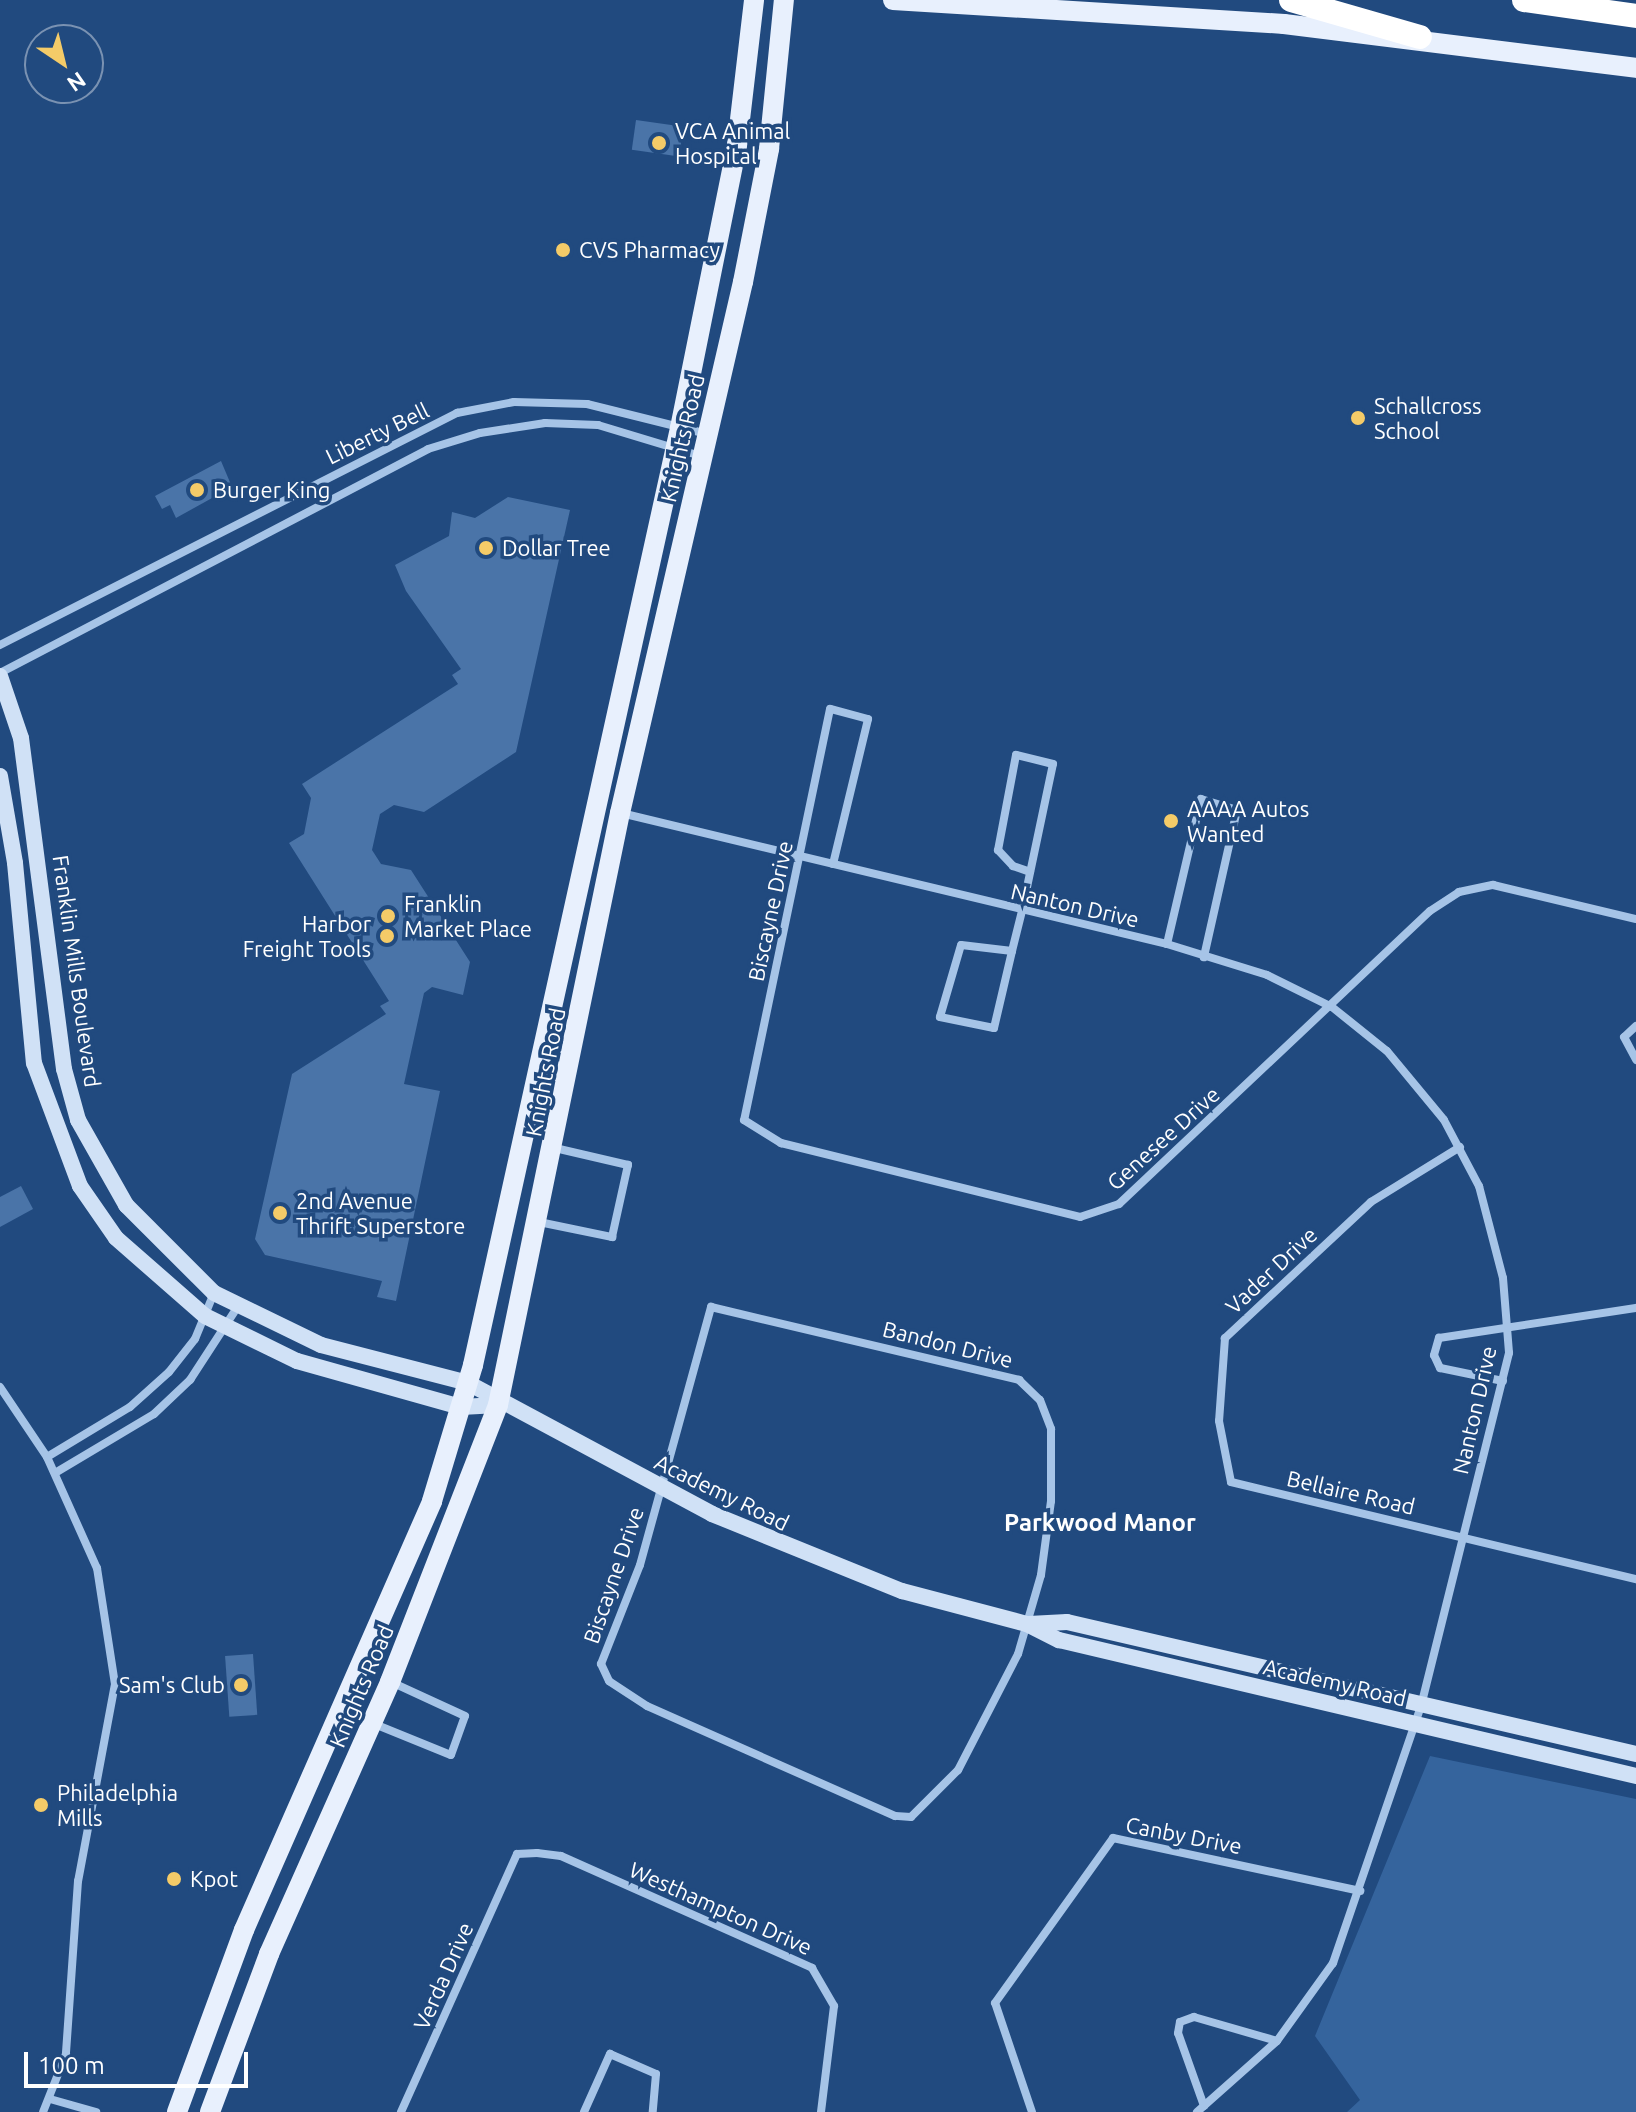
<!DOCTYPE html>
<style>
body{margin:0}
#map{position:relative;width:1636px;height:2112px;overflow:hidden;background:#214a7f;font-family:Ubuntu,sans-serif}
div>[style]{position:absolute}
.green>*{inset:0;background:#35649d}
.building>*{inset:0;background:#4a74a8;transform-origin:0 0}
.street>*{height:8px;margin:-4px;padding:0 4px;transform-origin:4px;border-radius:4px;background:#a6c4e7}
.secondary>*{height:16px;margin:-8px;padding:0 8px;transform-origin:8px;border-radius:8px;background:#d0e1f6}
.primary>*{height:20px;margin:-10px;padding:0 10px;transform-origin:10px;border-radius:10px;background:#e8f0fd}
.highway>*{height:24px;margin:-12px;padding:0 12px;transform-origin:12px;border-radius:12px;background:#fff}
.dots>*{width:22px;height:22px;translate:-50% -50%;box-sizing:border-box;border:4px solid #214a7f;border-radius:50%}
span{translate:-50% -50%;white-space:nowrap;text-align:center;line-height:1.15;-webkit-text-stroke:7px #214a7f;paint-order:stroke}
.poi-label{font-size:22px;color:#fff}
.left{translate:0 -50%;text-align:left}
.right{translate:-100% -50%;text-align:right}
.street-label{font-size:22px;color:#fff}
.neighbourhood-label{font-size:24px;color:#fff;font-weight:700}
.north{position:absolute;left:24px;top:24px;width:80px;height:80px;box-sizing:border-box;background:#214a7f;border:2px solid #7a92b2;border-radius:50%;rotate:145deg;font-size:22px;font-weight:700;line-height:32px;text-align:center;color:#fff}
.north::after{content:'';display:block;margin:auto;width:28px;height:36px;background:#f4cb68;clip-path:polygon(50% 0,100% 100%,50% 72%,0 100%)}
.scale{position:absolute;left:24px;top:2052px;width:224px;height:36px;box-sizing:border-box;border:4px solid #fff;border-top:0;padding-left:10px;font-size:24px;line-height:28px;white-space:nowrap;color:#fff;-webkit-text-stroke:6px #214a7f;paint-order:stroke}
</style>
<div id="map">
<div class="green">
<i style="clip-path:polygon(1430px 1756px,1636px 1799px,1636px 2112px,1347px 2112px,1360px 2100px,1315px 2036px)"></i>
</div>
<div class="building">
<i style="left:636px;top:120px;width:48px;height:30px;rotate:8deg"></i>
<i style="clip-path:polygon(221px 461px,232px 487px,176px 518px,170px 505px,162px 509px,155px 496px)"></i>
<i style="clip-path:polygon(508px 497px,570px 510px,516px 752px,424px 812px,394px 805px,380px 814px,372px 850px,381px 864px,411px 870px,470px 962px,463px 995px,432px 987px,424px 993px,404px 1084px,440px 1091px,396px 1301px,377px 1297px,382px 1281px,265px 1255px,255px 1239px,292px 1074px,386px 1014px,380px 1006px,389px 1001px,289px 843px,304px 834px,311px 798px,302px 784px,458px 684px,452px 675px,461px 669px,406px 591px,395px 565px,449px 536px,452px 512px,475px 518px)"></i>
<i style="clip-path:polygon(21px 1186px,33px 1209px,0 1227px,0 1197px)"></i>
<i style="left:253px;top:1654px;width:61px;height:28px;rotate:86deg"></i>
</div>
<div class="street">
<i style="left:0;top:645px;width:513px;rotate:-26.92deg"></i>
<i style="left:457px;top:413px;width:58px;rotate:-10.9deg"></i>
<i style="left:514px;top:402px;width:73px;rotate:1.6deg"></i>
<i style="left:587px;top:404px;width:124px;rotate:14deg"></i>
<i style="left:0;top:673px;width:483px;rotate:-27.6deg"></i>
<i style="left:428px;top:449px;width:54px;rotate:-17.1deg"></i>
<i style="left:480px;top:433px;width:66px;rotate:-8.7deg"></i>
<i style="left:545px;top:423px;width:53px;rotate:2.2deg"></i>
<i style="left:598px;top:425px;width:108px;rotate:16.8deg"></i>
<i style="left:621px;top:813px;width:561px;rotate:13.49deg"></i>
<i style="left:1167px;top:944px;width:105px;rotate:17.2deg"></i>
<i style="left:1267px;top:975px;width:72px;rotate:26.2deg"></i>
<i style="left:1332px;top:1007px;width:70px;rotate:38.7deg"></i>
<i style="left:1387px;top:1051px;width:89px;rotate:50.4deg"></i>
<i style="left:1444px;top:1120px;width:75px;rotate:62.1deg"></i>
<i style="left:1479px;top:1186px;width:95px;rotate:75.4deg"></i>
<i style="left:1503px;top:1278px;width:75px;rotate:85.4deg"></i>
<i style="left:1509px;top:1353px;width:364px;rotate:104deg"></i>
<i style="left:1421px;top:1706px;width:272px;rotate:108.9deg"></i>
<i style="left:1333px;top:1963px;width:96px;rotate:125.7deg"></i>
<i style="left:1277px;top:2041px;width:107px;rotate:138.4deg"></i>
<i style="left:833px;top:864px;width:149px;rotate:-76.4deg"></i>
<i style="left:868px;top:719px;width:39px;rotate:-165deg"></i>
<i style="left:830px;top:709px;width:420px;rotate:101.8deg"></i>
<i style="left:744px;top:1120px;width:44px;rotate:31.9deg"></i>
<i style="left:781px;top:1143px;width:308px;rotate:13.9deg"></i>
<i style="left:1080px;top:1217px;width:41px;rotate:-18.4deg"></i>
<i style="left:1119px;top:1204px;width:427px;rotate:-43.3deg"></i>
<i style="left:1430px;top:911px;width:35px;rotate:-33deg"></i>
<i style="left:1459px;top:892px;width:35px;rotate:-12deg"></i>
<i style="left:1493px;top:885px;width:147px;rotate:13.4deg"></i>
<i style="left:1167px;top:944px;width:149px;rotate:-76.8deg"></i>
<i style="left:1201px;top:799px;width:38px;rotate:17deg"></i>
<i style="left:1237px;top:810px;width:151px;rotate:102.7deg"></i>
<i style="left:1012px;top:951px;width:51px;rotate:-173.3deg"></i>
<i style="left:961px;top:945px;width:75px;rotate:106.3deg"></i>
<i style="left:940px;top:1017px;width:55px;rotate:11.5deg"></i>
<i style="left:994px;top:1028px;width:79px;rotate:-76.8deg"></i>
<i style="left:1012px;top:951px;width:41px;rotate:-76deg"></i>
<i style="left:1022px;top:911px;width:150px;rotate:-78.1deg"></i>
<i style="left:1053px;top:764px;width:38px;rotate:-166deg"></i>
<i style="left:1016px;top:755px;width:97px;rotate:100.7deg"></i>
<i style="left:998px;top:850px;width:22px;rotate:47deg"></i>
<i style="left:1013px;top:866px;width:18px;rotate:19deg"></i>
<i style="left:1636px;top:1026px;width:16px;rotate:137deg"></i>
<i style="left:1624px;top:1037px;width:26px;rotate:62deg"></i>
<i style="left:1460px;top:1147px;width:105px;rotate:148.3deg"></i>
<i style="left:1371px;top:1202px;width:200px;rotate:137deg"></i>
<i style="left:1225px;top:1338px;width:83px;rotate:94.1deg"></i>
<i style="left:1219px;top:1421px;width:62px;rotate:78.9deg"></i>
<i style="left:1231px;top:1482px;width:416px;rotate:13.5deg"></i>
<i style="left:539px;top:1222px;width:75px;rotate:11.6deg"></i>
<i style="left:612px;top:1237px;width:74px;rotate:-77.5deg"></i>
<i style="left:628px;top:1165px;width:75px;rotate:-166.9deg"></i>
<i style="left:711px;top:1307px;width:317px;rotate:13.3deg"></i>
<i style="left:1019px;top:1380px;width:29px;rotate:44deg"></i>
<i style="left:1040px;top:1400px;width:31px;rotate:69deg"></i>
<i style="left:1051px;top:1429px;width:72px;rotate:90deg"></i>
<i style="left:1051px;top:1501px;width:75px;rotate:97.7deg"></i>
<i style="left:1041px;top:1575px;width:82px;rotate:106.2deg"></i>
<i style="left:1018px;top:1654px;width:131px;rotate:117.3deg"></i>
<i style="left:958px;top:1770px;width:66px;rotate:135deg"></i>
<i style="left:911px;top:1817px;width:16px;rotate:-176deg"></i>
<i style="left:895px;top:1816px;width:271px;rotate:-156.1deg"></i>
<i style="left:647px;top:1706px;width:45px;rotate:-146.7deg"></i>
<i style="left:609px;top:1681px;width:19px;rotate:-115deg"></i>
<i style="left:601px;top:1664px;width:106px;rotate:-68.5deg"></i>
<i style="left:640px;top:1565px;width:268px;rotate:-74.6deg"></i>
<i style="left:1503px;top:1381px;width:64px;rotate:-168.3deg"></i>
<i style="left:1440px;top:1368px;width:14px;rotate:-115deg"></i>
<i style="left:1434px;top:1355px;width:18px;rotate:-74deg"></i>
<i style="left:1439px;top:1338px;width:199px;rotate:-8.7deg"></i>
<i style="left:0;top:1387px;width:84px;rotate:56.1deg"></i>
<i style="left:47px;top:1457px;width:122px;rotate:65.8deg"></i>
<i style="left:97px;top:1568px;width:117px;rotate:81.2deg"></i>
<i style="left:115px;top:1684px;width:200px;rotate:100.6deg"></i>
<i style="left:78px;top:1881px;width:173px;rotate:94deg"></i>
<i style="left:66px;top:2054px;width:62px;rotate:111.6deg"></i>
<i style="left:47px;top:1457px;width:97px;rotate:-31.1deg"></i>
<i style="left:130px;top:1407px;width:52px;rotate:-41.9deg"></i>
<i style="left:169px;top:1372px;width:42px;rotate:-51.8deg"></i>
<i style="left:195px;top:1339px;width:50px;rotate:-67.6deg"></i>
<i style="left:55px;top:1473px;width:115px;rotate:-30.8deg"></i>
<i style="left:154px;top:1414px;width:50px;rotate:-43.4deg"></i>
<i style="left:190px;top:1380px;width:88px;rotate:-57deg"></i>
<i style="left:372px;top:1723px;width:85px;rotate:22.1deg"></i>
<i style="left:451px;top:1755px;width:41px;rotate:-70.3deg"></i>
<i style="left:465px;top:1716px;width:81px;rotate:-155.3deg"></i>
<i style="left:50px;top:2099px;width:48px;rotate:15.8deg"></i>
<i style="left:1204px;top:2106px;width:77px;rotate:-109.6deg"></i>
<i style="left:1178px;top:2033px;width:11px;rotate:-80deg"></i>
<i style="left:1180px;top:2022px;width:15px;rotate:-20deg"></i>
<i style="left:1194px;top:2017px;width:86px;rotate:16.1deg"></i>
<i style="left:401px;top:2112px;width:283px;rotate:-65.8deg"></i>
<i style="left:517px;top:1854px;width:20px;rotate:-3deg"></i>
<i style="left:537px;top:1853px;width:24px;rotate:7deg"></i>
<i style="left:561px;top:1856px;width:275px;rotate:24deg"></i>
<i style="left:812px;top:1968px;width:44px;rotate:59.9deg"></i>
<i style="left:834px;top:2006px;width:107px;rotate:97deg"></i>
<i style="left:584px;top:2112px;width:64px;rotate:-65.9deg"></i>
<i style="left:610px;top:2054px;width:50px;rotate:23.5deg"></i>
<i style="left:656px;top:2074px;width:38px;rotate:95deg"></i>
<i style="left:1032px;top:2112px;width:115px;rotate:-108.7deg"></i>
<i style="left:995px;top:2003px;width:203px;rotate:-54.4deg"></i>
<i style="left:1113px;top:1838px;width:253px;rotate:12.1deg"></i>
</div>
<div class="secondary">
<i style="left:0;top:676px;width:65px;rotate:71.3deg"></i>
<i style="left:21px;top:738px;width:334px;rotate:82.6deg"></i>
<i style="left:64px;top:1069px;width:53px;rotate:74.6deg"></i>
<i style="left:78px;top:1120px;width:98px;rotate:60.5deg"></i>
<i style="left:126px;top:1205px;width:124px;rotate:45deg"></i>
<i style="left:214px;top:1293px;width:119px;rotate:25.9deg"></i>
<i style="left:321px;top:1345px;width:152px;rotate:14.5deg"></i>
<i style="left:468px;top:1383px;width:277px;rotate:28.2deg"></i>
<i style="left:712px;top:1514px;width:205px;rotate:22.1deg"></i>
<i style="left:902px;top:1591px;width:129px;rotate:14.8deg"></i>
<i style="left:1027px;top:1624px;width:36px;rotate:27deg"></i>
<i style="left:1059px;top:1640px;width:593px;rotate:13.26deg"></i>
<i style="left:0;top:776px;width:88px;rotate:80.2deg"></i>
<i style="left:15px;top:863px;width:201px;rotate:84.6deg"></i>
<i style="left:34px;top:1063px;width:131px;rotate:69.5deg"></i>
<i style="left:80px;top:1186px;width:63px;rotate:55.3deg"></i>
<i style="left:116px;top:1238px;width:118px;rotate:41.2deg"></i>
<i style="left:205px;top:1316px;width:102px;rotate:26.1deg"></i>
<i style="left:297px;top:1361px;width:170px;rotate:15.7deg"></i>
<i style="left:461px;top:1407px;width:37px;rotate:-3deg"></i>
<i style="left:1029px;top:1624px;width:38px;rotate:-3deg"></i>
<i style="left:1067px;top:1622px;width:584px;rotate:13.06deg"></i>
</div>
<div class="primary">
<i style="left:893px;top:0;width:392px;rotate:3.5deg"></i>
<i style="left:1284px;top:24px;width:355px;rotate:7.1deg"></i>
<i style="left:177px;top:2112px;width:194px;rotate:-69.8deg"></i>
<i style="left:244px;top:1930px;width:468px;rotate:-66.3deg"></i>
<i style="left:432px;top:1501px;width:142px;rotate:-73.2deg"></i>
<i style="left:473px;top:1365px;width:960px;rotate:-77.54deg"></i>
<i style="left:680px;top:428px;width:289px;rotate:-78.6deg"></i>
<i style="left:737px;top:145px;width:146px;rotate:-83.3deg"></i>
<i style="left:210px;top:2112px;width:169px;rotate:-69.5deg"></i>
<i style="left:269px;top:1954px;width:298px;rotate:-66deg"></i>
<i style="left:390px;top:1682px;width:297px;rotate:-68.7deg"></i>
<i style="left:498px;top:1405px;width:604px;rotate:-78.36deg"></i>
<i style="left:620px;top:813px;width:545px;rotate:-76.96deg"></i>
<i style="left:743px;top:282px;width:136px;rotate:-78.9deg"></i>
<i style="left:769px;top:149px;width:150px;rotate:-84.3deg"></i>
</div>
<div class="highway">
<i style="left:1291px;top:0;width:134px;rotate:16deg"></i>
<i style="left:1524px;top:0;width:113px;rotate:8.1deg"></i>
</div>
<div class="dots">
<i style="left:659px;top:143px;background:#f4cb68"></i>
<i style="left:563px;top:250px;background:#f4cb68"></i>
<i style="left:1358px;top:418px;background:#f4cb68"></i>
<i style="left:197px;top:490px;background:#f4cb68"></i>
<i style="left:486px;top:548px;background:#f4cb68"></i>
<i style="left:1171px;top:821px;background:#f4cb68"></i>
<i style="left:388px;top:916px;background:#f4cb68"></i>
<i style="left:387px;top:936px;background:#f4cb68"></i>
<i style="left:280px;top:1213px;background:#f4cb68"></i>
<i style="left:241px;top:1685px;background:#f4cb68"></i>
<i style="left:41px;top:1805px;background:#f4cb68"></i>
<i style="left:174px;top:1879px;background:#f4cb68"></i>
</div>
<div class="poi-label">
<span class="left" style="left:675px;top:143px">VCA Animal<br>Hospital</span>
<span class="left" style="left:579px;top:250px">CVS Pharmacy</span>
<span class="left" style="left:1374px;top:418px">Schallcross<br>School</span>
<span class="left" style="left:213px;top:490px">Burger King</span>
<span class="left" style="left:502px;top:548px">Dollar Tree</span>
<span class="left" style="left:1187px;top:821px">AAAA Autos<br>Wanted</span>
<span class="left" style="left:404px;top:916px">Franklin<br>Market Place</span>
<span class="right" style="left:371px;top:936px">Harbor<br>Freight Tools</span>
<span class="left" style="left:296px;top:1213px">2nd Avenue<br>Thrift Superstore</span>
<span class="right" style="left:225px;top:1685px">Sam's Club</span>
<span class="left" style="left:57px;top:1805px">Philadelphia<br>Mills</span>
<span class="left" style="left:190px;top:1879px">Kpot</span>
</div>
<div class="street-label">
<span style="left:377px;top:433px;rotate:-26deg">Liberty Bell</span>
<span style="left:682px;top:438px;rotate:-77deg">Knights Road</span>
<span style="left:1075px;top:905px;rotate:13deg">Nanton Drive</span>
<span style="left:770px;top:911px;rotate:-78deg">Biscayne Drive</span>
<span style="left:77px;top:971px;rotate:82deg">Franklin Mills Boulevard</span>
<span style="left:545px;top:1072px;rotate:-79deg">Knights Road</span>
<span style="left:1163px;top:1138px;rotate:-42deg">Genesee Drive</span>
<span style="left:1271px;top:1270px;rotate:-43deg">Vader Drive</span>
<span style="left:948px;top:1344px;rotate:14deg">Bandon Drive</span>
<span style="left:1474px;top:1410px;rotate:-77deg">Nanton Drive</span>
<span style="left:722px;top:1492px;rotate:26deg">Academy Road</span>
<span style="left:1351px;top:1492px;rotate:13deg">Bellaire Road</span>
<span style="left:613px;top:1575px;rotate:-71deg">Biscayne Drive</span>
<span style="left:1335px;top:1682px;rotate:13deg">Academy Road</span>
<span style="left:361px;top:1686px;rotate:-67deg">Knights Road</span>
<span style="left:1184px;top:1835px;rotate:11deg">Canby Drive</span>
<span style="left:721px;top:1908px;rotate:24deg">Westhampton Drive</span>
<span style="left:443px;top:1976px;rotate:-66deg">Verda Drive</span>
</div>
<div class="neighbourhood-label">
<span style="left:1100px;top:1523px">Parkwood Manor</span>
</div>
<div class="north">N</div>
<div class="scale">100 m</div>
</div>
